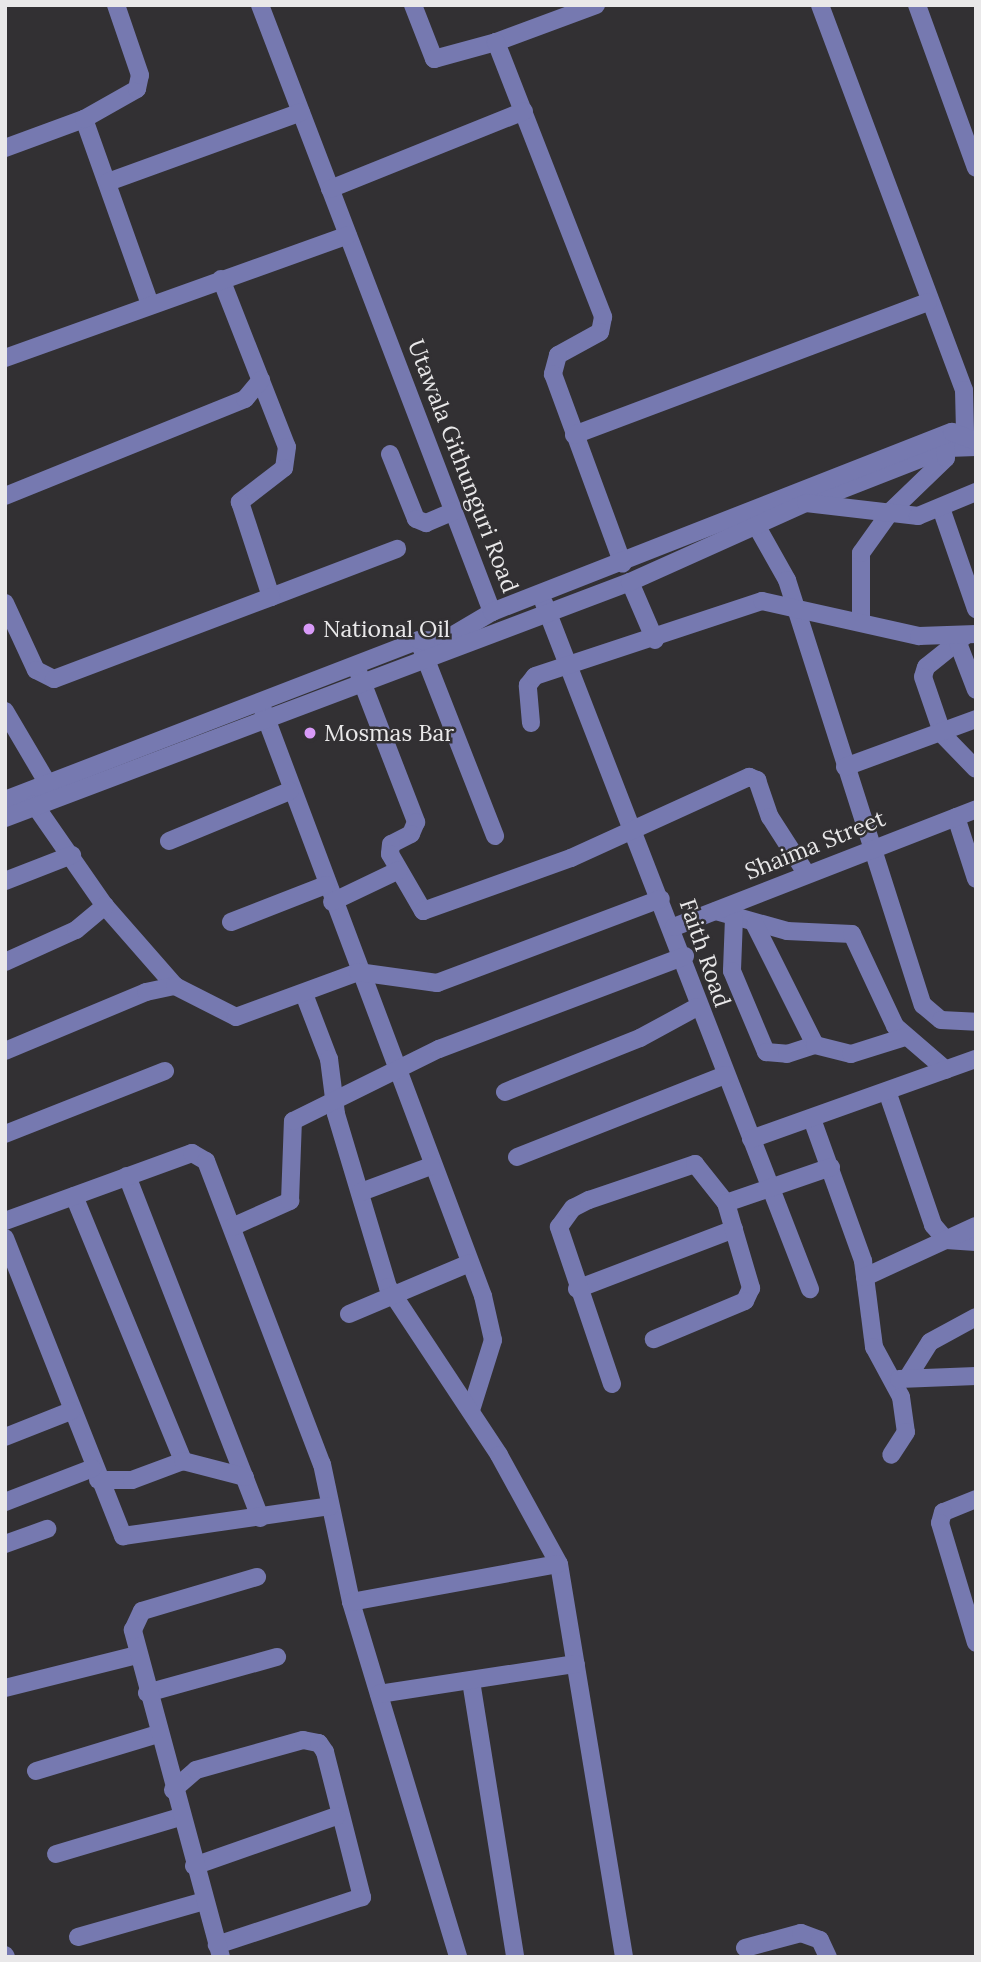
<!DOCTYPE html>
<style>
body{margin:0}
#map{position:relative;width:981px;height:1962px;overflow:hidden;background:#323033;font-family:Lora,serif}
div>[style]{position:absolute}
.minor>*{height:18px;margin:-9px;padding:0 9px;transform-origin:9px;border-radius:9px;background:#7679b0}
.dots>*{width:19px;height:19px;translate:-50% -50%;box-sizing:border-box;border:4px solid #323033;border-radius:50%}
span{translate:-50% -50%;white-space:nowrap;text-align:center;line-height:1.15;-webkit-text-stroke:5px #323033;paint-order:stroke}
.street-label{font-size:23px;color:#e9e8e9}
.poi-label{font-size:23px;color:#e9e8e9}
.left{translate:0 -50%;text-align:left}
.frame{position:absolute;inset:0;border:7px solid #e9e8e9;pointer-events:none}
</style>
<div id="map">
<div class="minor">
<i style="left:260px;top:5px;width:650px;rotate:69.08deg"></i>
<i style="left:413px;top:5px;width:58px;rotate:68.7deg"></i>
<i style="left:434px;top:59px;width:64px;rotate:-15.3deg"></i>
<i style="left:596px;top:5px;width:107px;rotate:159.7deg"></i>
<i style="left:496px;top:42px;width:295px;rotate:68.7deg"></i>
<i style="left:603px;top:317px;width:15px;rotate:101deg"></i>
<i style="left:600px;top:332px;width:48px;rotate:151.3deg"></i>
<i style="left:558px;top:355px;width:20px;rotate:105deg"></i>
<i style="left:553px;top:374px;width:202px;rotate:69.8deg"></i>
<i style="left:820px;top:5px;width:411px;rotate:69.5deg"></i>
<i style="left:964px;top:390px;width:42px;rotate:88.6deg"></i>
<i style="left:917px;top:5px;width:173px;rotate:70.1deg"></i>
<i style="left:84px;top:119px;width:196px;rotate:70.4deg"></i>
<i style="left:5px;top:148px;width:84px;rotate:-20.2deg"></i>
<i style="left:84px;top:119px;width:61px;rotate:-29.5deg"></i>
<i style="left:137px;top:89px;width:14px;rotate:-78deg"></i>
<i style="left:140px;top:75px;width:74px;rotate:-108.9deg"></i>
<i style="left:108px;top:182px;width:205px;rotate:-19.9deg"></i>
<i style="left:330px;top:189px;width:209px;rotate:-21.9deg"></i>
<i style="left:221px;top:279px;width:180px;rotate:68.6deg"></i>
<i style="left:287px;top:447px;width:21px;rotate:98deg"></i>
<i style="left:284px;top:468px;width:56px;rotate:142.3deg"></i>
<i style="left:240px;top:502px;width:100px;rotate:71.9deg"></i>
<i style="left:271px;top:597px;width:135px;rotate:-20.9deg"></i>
<i style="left:5px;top:358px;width:364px;rotate:-19.7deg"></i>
<i style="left:574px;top:435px;width:378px;rotate:-20.6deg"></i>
<i style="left:390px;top:454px;width:70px;rotate:68.2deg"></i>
<i style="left:416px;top:519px;width:11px;rotate:22deg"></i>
<i style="left:426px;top:523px;width:30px;rotate:-23deg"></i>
<i style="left:5px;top:496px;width:259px;rotate:-22deg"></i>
<i style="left:245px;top:399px;width:25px;rotate:-50deg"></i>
<i style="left:810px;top:502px;width:148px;rotate:-21.4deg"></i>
<i style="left:948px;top:448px;width:28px;rotate:-2deg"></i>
<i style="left:941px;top:508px;width:107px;rotate:70.9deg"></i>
<i style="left:756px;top:525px;width:63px;rotate:60.6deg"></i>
<i style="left:787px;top:580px;width:446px;rotate:72.3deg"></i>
<i style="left:923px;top:1005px;width:23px;rotate:40deg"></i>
<i style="left:941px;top:1020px;width:35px;rotate:3deg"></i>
<i style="left:630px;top:582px;width:63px;rotate:66.7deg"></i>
<i style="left:5px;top:603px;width:74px;rotate:65.2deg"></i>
<i style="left:36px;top:670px;width:20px;rotate:27deg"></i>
<i style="left:54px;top:679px;width:232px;rotate:-20.7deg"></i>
<i style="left:544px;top:603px;width:736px;rotate:68.81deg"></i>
<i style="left:861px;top:622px;width:69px;rotate:-90deg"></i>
<i style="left:861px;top:553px;width:52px;rotate:-54.5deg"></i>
<i style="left:891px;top:511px;width:76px;rotate:-43.9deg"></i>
<i style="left:946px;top:458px;width:23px;rotate:-92deg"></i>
<i style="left:966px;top:635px;width:51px;rotate:141.3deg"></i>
<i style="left:926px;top:667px;width:10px;rotate:107deg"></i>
<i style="left:923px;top:677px;width:61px;rotate:71deg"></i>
<i style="left:943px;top:735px;width:47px;rotate:45.9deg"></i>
<i style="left:958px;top:643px;width:50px;rotate:69deg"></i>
<i style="left:421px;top:647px;width:203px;rotate:68.6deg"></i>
<i style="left:359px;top:674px;width:159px;rotate:68.9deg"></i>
<i style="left:416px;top:822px;width:13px;rotate:113deg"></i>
<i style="left:411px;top:834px;width:22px;rotate:153deg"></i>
<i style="left:391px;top:844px;width:10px;rotate:96deg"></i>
<i style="left:390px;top:854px;width:66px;rotate:59.9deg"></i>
<i style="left:423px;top:911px;width:157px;rotate:-19.7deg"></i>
<i style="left:571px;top:858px;width:196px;rotate:-24.5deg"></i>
<i style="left:749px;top:777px;width:9px;rotate:21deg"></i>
<i style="left:757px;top:780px;width:39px;rotate:71deg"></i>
<i style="left:770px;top:817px;width:67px;rotate:57.3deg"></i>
<i style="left:263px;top:710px;width:626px;rotate:69.42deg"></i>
<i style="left:483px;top:1296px;width:45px;rotate:77.2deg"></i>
<i style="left:493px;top:1340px;width:73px;rotate:107.4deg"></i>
<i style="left:5px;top:711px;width:85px;rotate:59.5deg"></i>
<i style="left:531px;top:723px;width:38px;rotate:-95deg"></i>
<i style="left:528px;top:685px;width:11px;rotate:-52deg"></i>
<i style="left:535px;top:676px;width:239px;rotate:-18.3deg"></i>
<i style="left:762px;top:601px;width:161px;rotate:12.6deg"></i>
<i style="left:919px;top:636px;width:57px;rotate:-2deg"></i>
<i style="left:845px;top:767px;width:140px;rotate:-20.1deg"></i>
<i style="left:5px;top:800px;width:444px;rotate:-21.1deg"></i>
<i style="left:419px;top:640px;width:24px;rotate:2deg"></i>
<i style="left:443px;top:641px;width:57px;rotate:-30.6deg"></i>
<i style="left:492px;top:612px;width:494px;rotate:-21.4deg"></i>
<i style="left:952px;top:432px;width:26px;rotate:21deg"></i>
<i style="left:34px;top:804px;width:124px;rotate:55.2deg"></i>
<i style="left:105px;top:906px;width:106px;rotate:48.8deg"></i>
<i style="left:956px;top:817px;width:65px;rotate:72.1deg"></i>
<i style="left:5px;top:818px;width:668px;rotate:-20.69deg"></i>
<i style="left:630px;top:582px;width:193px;rotate:-24.2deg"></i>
<i style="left:806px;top:503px;width:113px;rotate:6.6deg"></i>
<i style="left:918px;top:516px;width:63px;rotate:-22.5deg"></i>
<i style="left:169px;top:841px;width:131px;rotate:-22.5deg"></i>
<i style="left:5px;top:881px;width:72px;rotate:-21.2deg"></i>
<i style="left:332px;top:902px;width:74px;rotate:-25.5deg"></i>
<i style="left:716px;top:911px;width:74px;rotate:15.7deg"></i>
<i style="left:787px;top:931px;width:65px;rotate:2.6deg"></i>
<i style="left:852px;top:934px;width:102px;rotate:64.9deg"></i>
<i style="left:895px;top:1026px;width:67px;rotate:40.8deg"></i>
<i style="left:734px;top:918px;width:53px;rotate:92.2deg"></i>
<i style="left:732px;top:971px;width:88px;rotate:67.2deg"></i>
<i style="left:766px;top:1052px;width:21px;rotate:5deg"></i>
<i style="left:787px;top:1054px;width:29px;rotate:-18deg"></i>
<i style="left:231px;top:922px;width:102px;rotate:-21.3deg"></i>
<i style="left:755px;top:925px;width:134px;rotate:63.4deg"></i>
<i style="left:815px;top:1045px;width:37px;rotate:14deg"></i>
<i style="left:851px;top:1054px;width:57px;rotate:-17.5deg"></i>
<i style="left:674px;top:927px;width:324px;rotate:-21.3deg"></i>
<i style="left:5px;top:962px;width:78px;rotate:-24.3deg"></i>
<i style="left:76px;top:930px;width:38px;rotate:-40deg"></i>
<i style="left:304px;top:994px;width:70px;rotate:69deg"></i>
<i style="left:329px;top:1059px;width:55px;rotate:82.7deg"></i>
<i style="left:336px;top:1114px;width:181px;rotate:73.3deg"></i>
<i style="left:388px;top:1287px;width:201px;rotate:56.5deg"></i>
<i style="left:499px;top:1455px;width:124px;rotate:61.2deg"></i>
<i style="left:559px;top:1564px;width:398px;rotate:80.6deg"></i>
<i style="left:5px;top:1051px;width:153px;rotate:-22.7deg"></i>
<i style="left:146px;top:992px;width:30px;rotate:-12deg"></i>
<i style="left:175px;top:986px;width:68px;rotate:26.9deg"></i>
<i style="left:236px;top:1017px;width:130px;rotate:-20.2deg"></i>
<i style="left:358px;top:972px;width:80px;rotate:7.9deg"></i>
<i style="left:437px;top:983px;width:239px;rotate:-20.6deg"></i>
<i style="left:505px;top:1092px;width:145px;rotate:-21.8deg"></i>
<i style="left:640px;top:1038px;width:65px;rotate:-28.5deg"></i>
<i style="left:888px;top:1094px;width:139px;rotate:71deg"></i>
<i style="left:933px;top:1225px;width:20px;rotate:49deg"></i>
<i style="left:946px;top:1240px;width:30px;rotate:4deg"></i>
<i style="left:812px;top:1119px;width:151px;rotate:70.2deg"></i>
<i style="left:863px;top:1261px;width:87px;rotate:82.7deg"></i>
<i style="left:874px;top:1347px;width:57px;rotate:61.6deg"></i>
<i style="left:901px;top:1397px;width:35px;rotate:82deg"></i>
<i style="left:906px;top:1432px;width:27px;rotate:123deg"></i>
<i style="left:5px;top:1134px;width:172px;rotate:-21.5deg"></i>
<i style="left:751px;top:1139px;width:239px;rotate:-19.6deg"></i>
<i style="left:517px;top:1157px;width:224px;rotate:-21.5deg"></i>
<i style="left:127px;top:1176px;width:367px;rotate:68.7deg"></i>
<i style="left:361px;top:1192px;width:75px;rotate:-20.4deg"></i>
<i style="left:74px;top:1196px;width:287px;rotate:67.6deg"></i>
<i style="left:726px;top:1203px;width:111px;rotate:-18.9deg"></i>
<i style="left:5px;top:1221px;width:199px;rotate:-20deg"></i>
<i style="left:192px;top:1153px;width:16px;rotate:30deg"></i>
<i style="left:206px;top:1161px;width:324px;rotate:69.1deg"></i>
<i style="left:322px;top:1464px;width:141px;rotate:78.1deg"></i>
<i style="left:351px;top:1602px;width:371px;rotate:73.2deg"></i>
<i style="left:232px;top:1227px;width:64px;rotate:-24.1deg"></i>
<i style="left:290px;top:1201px;width:80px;rotate:-87.9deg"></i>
<i style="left:293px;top:1121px;width:163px;rotate:-26.3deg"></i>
<i style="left:439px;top:1049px;width:263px;rotate:-20.7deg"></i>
<i style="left:5px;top:1238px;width:321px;rotate:68.4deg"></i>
<i style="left:123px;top:1536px;width:209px;rotate:-8.2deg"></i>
<i style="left:865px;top:1277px;width:122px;rotate:-24.7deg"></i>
<i style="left:577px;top:1289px;width:168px;rotate:-20.9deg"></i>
<i style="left:349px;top:1314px;width:131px;rotate:-22.9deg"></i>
<i style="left:908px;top:1377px;width:41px;rotate:-57.8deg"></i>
<i style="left:930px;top:1342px;width:52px;rotate:-28.5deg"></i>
<i style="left:899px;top:1379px;width:77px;rotate:-2.2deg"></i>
<i style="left:612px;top:1384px;width:166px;rotate:-108.7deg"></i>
<i style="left:559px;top:1227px;width:24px;rotate:-54deg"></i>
<i style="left:573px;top:1208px;width:18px;rotate:-27deg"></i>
<i style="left:589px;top:1200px;width:112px;rotate:-18.8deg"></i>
<i style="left:695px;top:1164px;width:50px;rotate:51.5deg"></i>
<i style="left:726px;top:1203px;width:89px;rotate:73.6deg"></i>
<i style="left:751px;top:1288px;width:14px;rotate:115deg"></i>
<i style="left:745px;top:1301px;width:99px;rotate:157.3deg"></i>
<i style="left:5px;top:1437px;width:71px;rotate:-21.5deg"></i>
<i style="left:98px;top:1480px;width:34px"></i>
<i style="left:132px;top:1480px;width:54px;rotate:-20.4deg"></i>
<i style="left:183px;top:1461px;width:64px;rotate:14.5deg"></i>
<i style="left:976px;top:1499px;width:35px;rotate:158deg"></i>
<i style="left:943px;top:1512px;width:11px;rotate:105deg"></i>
<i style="left:940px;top:1523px;width:125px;rotate:73.3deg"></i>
<i style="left:5px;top:1502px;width:94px;rotate:-21.1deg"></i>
<i style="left:5px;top:1544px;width:45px;rotate:-19.7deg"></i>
<i style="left:351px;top:1602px;width:211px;rotate:-10.4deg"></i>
<i style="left:471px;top:1681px;width:279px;rotate:80.9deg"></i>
<i style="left:5px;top:1688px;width:136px;rotate:-14deg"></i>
<i style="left:147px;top:1693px;width:135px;rotate:-15.5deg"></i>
<i style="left:379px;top:1694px;width:199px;rotate:-8.7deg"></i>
<i style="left:36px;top:1771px;width:127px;rotate:-16.9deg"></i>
<i style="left:173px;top:1790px;width:30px;rotate:-41deg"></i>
<i style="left:196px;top:1770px;width:111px;rotate:-15.7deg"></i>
<i style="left:303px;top:1740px;width:16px;rotate:11deg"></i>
<i style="left:319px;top:1743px;width:11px;rotate:56deg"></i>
<i style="left:325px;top:1752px;width:150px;rotate:75.7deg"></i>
<i style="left:362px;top:1897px;width:153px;rotate:161.7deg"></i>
<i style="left:56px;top:1854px;width:129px;rotate:-16.6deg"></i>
<i style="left:194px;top:1866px;width:151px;rotate:-19.3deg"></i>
<i style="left:78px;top:1937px;width:131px;rotate:-15.9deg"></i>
<i style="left:745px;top:1948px;width:58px;rotate:-15deg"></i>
<i style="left:801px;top:1933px;width:20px;rotate:20deg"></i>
<i style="left:820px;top:1940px;width:19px;rotate:65deg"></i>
<i style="left:5px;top:1955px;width:2px;rotate:63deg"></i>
<i style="left:221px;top:1957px;width:339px;rotate:-105.1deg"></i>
<i style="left:133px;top:1630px;width:21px;rotate:-65deg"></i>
<i style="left:142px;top:1611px;width:120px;rotate:-16.5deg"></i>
</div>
<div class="dots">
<i style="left:309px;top:629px;background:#d89af8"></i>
<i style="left:310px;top:733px;background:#d89af8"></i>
</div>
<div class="street-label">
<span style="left:463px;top:466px;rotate:69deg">Utawala Githunguri Road</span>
<span style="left:815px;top:845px;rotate:-22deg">Shaima Street</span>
<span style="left:705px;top:953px;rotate:71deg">Faith Road</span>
</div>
<div class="poi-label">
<span class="left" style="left:323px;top:629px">National Oil</span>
<span class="left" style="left:324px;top:733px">Mosmas Bar</span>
</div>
<div class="frame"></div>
</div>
